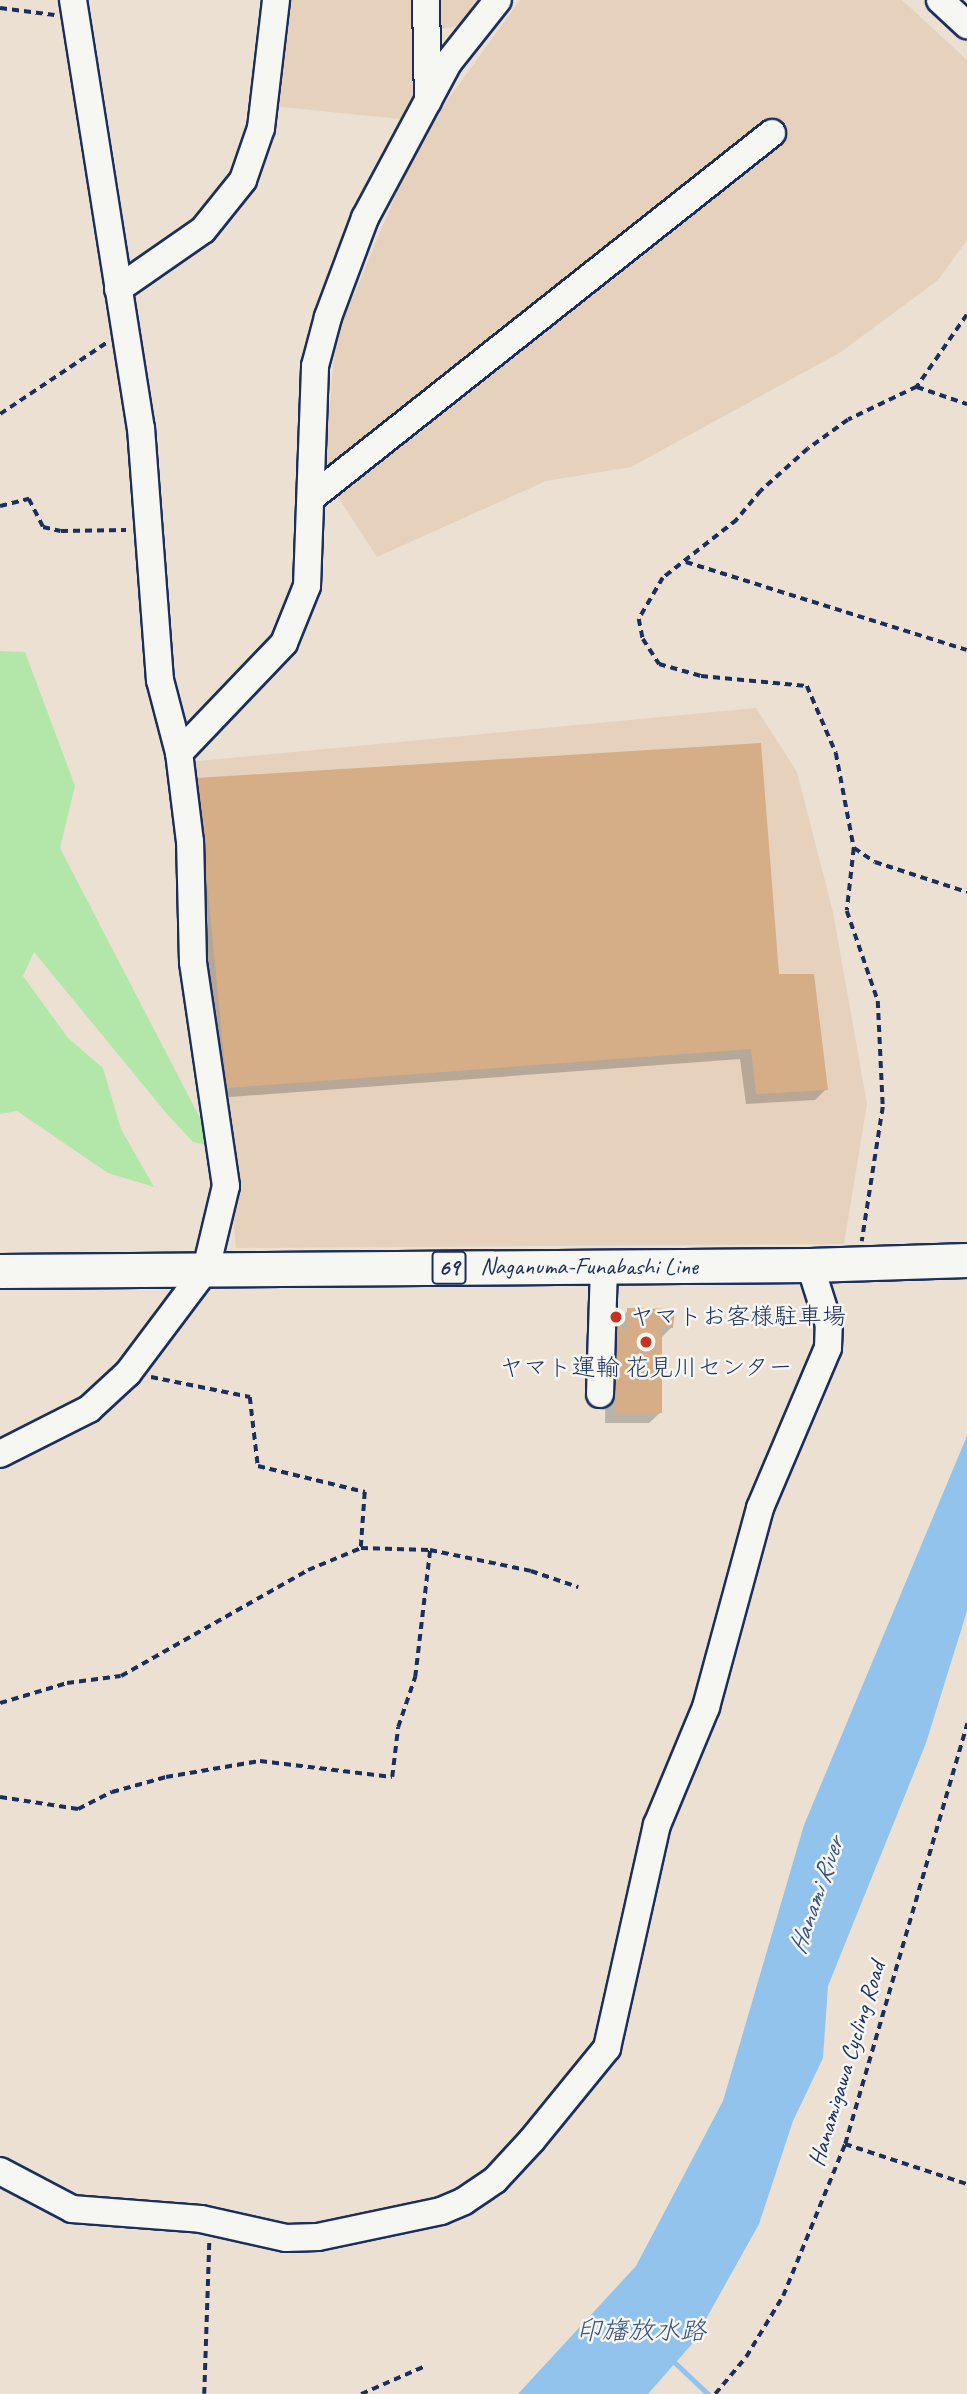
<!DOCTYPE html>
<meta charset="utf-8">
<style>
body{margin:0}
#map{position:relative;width:967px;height:2394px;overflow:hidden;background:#ece0d2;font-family:Caveat,"Klee One",sans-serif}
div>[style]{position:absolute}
.built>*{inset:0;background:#e5d1bc}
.green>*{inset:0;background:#b2e7a9}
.water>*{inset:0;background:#91c3ed}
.shadow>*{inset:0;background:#0003}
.stream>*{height:5px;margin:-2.5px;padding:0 2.5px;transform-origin:2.5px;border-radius:2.5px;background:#91c3ed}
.building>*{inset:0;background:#d5ae87}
.path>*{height:3.5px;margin-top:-1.75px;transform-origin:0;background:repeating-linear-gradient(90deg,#1b2f5e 0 7px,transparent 0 12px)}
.roads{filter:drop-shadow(2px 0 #1b2f5e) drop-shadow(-2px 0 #1b2f5e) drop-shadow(0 2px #1b2f5e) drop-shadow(0 -2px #1b2f5e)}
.minor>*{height:26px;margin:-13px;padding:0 13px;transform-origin:13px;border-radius:13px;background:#f6f6f2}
.major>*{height:33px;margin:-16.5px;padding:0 16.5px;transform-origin:16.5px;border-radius:16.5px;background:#f6f6f2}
.dots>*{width:19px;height:19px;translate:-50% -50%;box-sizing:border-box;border:4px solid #f6f6f2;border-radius:50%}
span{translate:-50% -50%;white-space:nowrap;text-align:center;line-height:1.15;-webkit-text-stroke:5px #f6f6f2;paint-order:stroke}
.shield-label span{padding:2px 5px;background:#f6f6f2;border:2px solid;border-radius:5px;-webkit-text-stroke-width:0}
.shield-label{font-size:23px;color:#1b2f5e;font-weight:700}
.street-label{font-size:24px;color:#1b2f5e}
.poi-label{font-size:24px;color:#1b2f5e}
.left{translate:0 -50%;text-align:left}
.water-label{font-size:26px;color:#385482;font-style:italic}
</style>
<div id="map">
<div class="built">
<i style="clip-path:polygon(283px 0,420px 0,419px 101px,410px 120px,272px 106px)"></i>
<i style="clip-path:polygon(440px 0,486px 0,464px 25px,440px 29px)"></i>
<i style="clip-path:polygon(520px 0,902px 0,967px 60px,967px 240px,938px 280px,841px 352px,631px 467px,546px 481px,377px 557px,323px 474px,336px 338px,418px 141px)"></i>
<i style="clip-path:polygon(756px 708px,797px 772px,833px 912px,867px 1104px,844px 1244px,236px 1248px,189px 762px)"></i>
</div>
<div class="green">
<i style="clip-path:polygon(0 651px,25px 652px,75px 786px,60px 848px,215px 1147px,193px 1142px,167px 1114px,34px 952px,23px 976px,68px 1038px,103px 1068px,121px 1129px,154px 1187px,108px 1173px,17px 1111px,0 1114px)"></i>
</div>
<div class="water">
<i style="clip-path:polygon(967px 1436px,967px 1611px,926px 1743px,828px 1986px,823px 2058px,793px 2121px,759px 2224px,692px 2344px,648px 2394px,518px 2394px,636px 2266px,723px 2101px,804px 1825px)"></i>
</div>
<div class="shadow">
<i style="clip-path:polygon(198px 780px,777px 976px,826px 1089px,815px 1100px,746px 1104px,740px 1059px,217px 1098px,188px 790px)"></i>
<i style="clip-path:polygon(628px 1310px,672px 1327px,660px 1339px,660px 1413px,649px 1423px,605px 1423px,606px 1340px)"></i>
</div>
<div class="stream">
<i style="left:672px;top:2360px;width:50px;rotate:43.4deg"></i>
</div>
<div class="building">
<i style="clip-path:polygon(761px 743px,779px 974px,814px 974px,828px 1090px,756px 1094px,751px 1049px,227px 1088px,197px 778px)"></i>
<i style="clip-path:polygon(627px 1308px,675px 1309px,673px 1328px,662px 1328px,662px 1413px,615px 1413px,616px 1328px,627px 1328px)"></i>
</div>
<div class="path">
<i style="left:0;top:8px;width:55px;rotate:7.3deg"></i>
<i style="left:967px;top:315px;width:88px;rotate:124.8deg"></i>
<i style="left:917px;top:387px;width:76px;rotate:154.4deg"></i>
<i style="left:848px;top:420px;width:49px;rotate:144.1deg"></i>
<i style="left:808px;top:449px;width:63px;rotate:138.2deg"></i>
<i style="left:761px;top:491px;width:38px;rotate:130deg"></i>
<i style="left:737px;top:520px;width:94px;rotate:141.9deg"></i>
<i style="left:663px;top:578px;width:48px;rotate:120.3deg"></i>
<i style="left:639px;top:619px;width:20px;rotate:79deg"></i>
<i style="left:643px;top:639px;width:30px;rotate:57deg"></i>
<i style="left:659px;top:664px;width:44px;rotate:15.9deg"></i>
<i style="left:701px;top:676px;width:106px;rotate:5.4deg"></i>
<i style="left:807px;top:686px;width:73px;rotate:66.6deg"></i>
<i style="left:836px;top:753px;width:97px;rotate:79.3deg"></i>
<i style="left:854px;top:848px;width:25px;rotate:34deg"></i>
<i style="left:875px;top:862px;width:97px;rotate:18.1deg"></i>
<i style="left:917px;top:387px;width:53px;rotate:18.8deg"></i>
<i style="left:0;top:414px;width:128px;rotate:-33.8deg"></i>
<i style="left:0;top:506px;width:30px;rotate:-14deg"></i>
<i style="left:29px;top:499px;width:31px;rotate:63deg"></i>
<i style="left:43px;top:527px;width:18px;rotate:13deg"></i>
<i style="left:61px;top:531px;width:65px;rotate:-0.9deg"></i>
<i style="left:686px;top:562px;width:294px;rotate:17.4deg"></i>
<i style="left:854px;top:848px;width:63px;rotate:96.3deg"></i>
<i style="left:847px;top:911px;width:95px;rotate:71deg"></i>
<i style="left:878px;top:1001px;width:106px;rotate:87.3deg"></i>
<i style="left:883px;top:1107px;width:136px;rotate:98.9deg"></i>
<i style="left:151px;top:1377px;width:101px;rotate:11.4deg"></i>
<i style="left:250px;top:1397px;width:69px;rotate:83.4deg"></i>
<i style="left:258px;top:1466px;width:110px;rotate:13.7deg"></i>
<i style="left:365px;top:1492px;width:56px;rotate:94.1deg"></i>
<i style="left:0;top:1703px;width:70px;rotate:-16.6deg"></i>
<i style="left:67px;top:1683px;width:54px;rotate:-7.4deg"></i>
<i style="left:121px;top:1676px;width:215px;rotate:-29.5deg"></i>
<i style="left:308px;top:1570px;width:57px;rotate:-22.5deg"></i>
<i style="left:361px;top:1548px;width:69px;rotate:1.7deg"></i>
<i style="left:430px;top:1550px;width:103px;rotate:11.7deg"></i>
<i style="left:531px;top:1571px;width:50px;rotate:18.8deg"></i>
<i style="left:0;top:1797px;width:79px;rotate:8.7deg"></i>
<i style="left:78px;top:1809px;width:38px;rotate:-27deg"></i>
<i style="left:112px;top:1792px;width:56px;rotate:-15.5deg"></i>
<i style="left:166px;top:1777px;width:95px;rotate:-9.7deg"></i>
<i style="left:260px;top:1761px;width:133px;rotate:6.9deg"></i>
<i style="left:392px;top:1777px;width:50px;rotate:-83.2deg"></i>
<i style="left:398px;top:1727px;width:53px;rotate:-71.2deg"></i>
<i style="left:415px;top:1677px;width:128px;rotate:-83.3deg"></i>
<i style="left:845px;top:2144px;width:128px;rotate:18.2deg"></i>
<i style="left:204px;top:2394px;width:152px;rotate:-88.1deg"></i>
<i style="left:361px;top:2394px;width:68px;rotate:-23.5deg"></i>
<i style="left:715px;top:2394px;width:48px;rotate:-50deg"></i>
<i style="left:746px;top:2357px;width:71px;rotate:-58.8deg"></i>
<i style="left:783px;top:2296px;width:164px;rotate:-67.8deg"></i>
<i style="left:845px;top:2144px;width:438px;rotate:-73.8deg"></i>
</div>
<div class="roads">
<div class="minor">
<i style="left:73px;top:0;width:433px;rotate:81deg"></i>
<i style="left:141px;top:428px;width:253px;rotate:85.7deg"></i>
<i style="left:160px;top:680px;width:75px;rotate:75.4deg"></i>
<i style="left:426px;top:0;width:101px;rotate:88.9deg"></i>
<i style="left:940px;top:0;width:37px;rotate:43deg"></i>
<i style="left:118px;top:289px;width:103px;rotate:-34.8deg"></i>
<i style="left:203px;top:230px;width:64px;rotate:-51.3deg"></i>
<i style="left:243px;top:180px;width:55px;rotate:-70.9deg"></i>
<i style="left:261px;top:128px;width:129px;rotate:-83.3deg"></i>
<i style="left:311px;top:498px;width:588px;rotate:-38.37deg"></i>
<i style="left:600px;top:1394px;width:126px;rotate:-88.2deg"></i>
<i style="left:0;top:1454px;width:100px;rotate:-26.8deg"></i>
<i style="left:89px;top:1409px;width:53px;rotate:-42.7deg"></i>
<i style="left:128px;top:1373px;width:130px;rotate:-53.1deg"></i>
<i style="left:206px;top:1269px;width:85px;rotate:-76.5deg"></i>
<i style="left:226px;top:1186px;width:226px;rotate:-98.4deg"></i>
<i style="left:193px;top:962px;width:120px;rotate:-91.4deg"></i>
<i style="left:190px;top:842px;width:90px;rotate:-97deg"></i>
<i style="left:179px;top:753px;width:152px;rotate:-46.3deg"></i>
<i style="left:284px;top:643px;width:61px;rotate:-68deg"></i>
<i style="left:307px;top:586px;width:220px;rotate:-87.9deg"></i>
<i style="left:315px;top:366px;width:51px;rotate:-75.1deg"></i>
<i style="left:328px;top:317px;width:106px;rotate:-69.5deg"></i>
<i style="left:365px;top:218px;width:176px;rotate:-61.8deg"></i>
<i style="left:448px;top:63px;width:80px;rotate:-51.6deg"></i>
<i style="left:0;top:2171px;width:81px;rotate:27.8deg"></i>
<i style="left:72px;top:2209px;width:129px;rotate:4.4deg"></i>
<i style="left:201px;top:2219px;width:87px;rotate:12.6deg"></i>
<i style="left:286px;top:2238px;width:32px;rotate:-2deg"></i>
<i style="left:318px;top:2237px;width:126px;rotate:-11.9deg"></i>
<i style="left:441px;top:2211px;width:25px;rotate:-23deg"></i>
<i style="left:464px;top:2201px;width:37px;rotate:-34deg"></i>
<i style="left:495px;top:2180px;width:54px;rotate:-47.2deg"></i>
<i style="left:532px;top:2140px;width:119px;rotate:-50.8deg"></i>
<i style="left:607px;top:2048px;width:229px;rotate:-77.4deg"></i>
<i style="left:657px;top:1825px;width:128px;rotate:-67.4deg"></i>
<i style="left:706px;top:1707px;width:206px;rotate:-74.8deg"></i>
<i style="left:760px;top:1508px;width:174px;rotate:-67deg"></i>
<i style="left:828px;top:1348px;width:23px;rotate:-88deg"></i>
<i style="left:829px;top:1325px;width:63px;rotate:-107.6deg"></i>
</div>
<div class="major">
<i style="left:0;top:1271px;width:810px;rotate:-0.42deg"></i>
<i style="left:810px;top:1265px;width:157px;rotate:-1.8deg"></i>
</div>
</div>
<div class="dots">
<i style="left:616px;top:1317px;background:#c8321e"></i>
<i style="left:646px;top:1342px;background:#c8321e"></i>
</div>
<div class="shield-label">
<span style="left:449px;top:1268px">69</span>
</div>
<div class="street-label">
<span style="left:589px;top:1267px">Naganuma-Funabashi Line</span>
<span style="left:847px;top:2064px;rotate:-73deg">Hanamigawa Cycling Road</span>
</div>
<div class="poi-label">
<span class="left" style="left:630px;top:1317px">ヤマトお客様駐車場</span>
<span style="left:646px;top:1368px">ヤマト運輸 花見川センター</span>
</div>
<div class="water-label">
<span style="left:816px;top:1896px;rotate:-71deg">Hanami River</span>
<span style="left:641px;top:2331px">印旛放水路</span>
</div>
</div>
